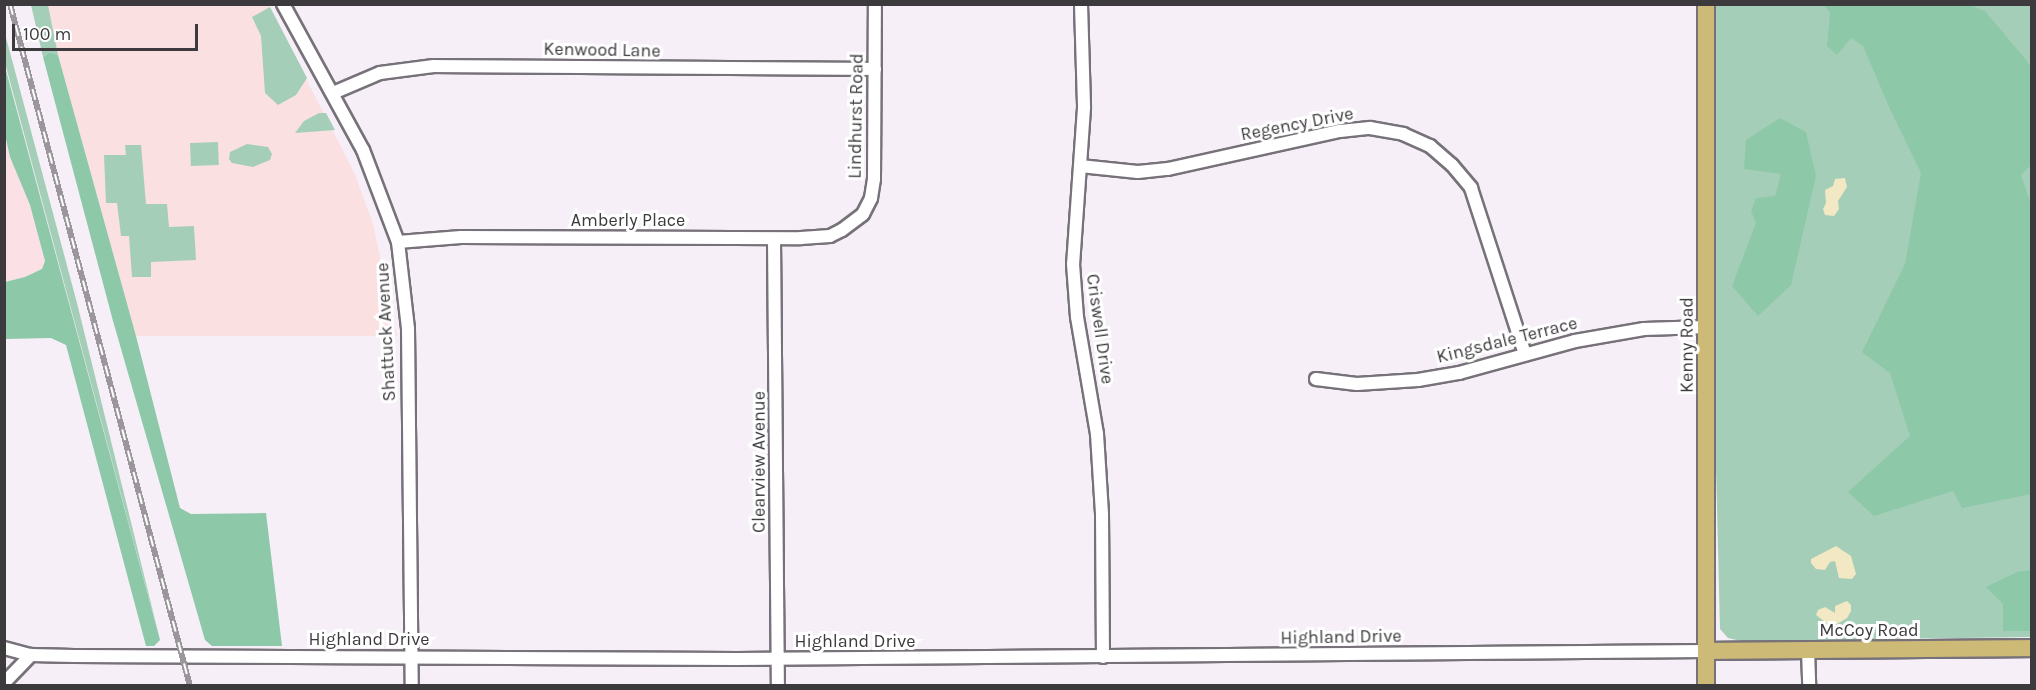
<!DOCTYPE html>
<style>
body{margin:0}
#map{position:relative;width:2036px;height:690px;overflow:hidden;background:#f6eff8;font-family:Karla,sans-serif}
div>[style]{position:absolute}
.commercial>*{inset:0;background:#fbe0e5}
.education>*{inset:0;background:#fbe0e1}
.green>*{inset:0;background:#a5ceb8;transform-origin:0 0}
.forest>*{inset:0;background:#8dc8a8}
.sand>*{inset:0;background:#f2e8c3}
.roads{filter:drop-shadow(2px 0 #777179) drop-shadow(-2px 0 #777179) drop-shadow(0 2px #777179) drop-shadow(0 -2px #777179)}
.minor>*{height:12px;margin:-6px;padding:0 6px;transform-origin:6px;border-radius:6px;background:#fff}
.major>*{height:16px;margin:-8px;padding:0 8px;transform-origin:8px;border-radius:8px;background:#cdba77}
.rail>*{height:6px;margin-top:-3px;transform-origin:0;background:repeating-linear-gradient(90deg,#fff 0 11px,#9b969c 0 22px);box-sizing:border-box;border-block:2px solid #9b969c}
span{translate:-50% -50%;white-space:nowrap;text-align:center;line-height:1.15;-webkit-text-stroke:6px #fff;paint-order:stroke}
.street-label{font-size:18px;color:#3d3a3e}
.frame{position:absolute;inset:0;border:6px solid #3d3a3e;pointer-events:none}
.scale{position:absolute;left:12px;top:24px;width:186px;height:27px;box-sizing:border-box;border:3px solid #3d3a3e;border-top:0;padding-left:8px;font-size:18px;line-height:21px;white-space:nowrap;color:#3d3a3e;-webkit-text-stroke:4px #fff;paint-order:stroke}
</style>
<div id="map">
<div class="commercial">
<i style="clip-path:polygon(4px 135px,10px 157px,30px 205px,45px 261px,42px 269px,25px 277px,5px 282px)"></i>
</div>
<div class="education">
<i style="clip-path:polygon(48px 5px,268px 5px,354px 172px,373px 224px,397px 336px,136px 336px,58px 55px)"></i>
</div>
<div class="green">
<i style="clip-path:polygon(31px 5px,48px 5px,58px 55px,50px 52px,43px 57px)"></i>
<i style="clip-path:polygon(1716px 5px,2031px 5px,2031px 637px,1741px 641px,1728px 638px,1720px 629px,1716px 467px)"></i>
<i style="clip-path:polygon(270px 7px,307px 78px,296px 95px,278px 105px,265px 93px,261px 36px,252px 17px)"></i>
<i style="clip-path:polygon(4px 30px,77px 303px,160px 640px,5px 63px)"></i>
<i style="clip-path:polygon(319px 113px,326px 113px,335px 130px,295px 133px,304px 121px)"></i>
<i style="left:218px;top:142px;width:23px;height:28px;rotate:88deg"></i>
<i style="clip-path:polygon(247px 144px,268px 147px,272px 154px,270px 160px,253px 167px,232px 163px,229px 159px,230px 152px)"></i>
<i style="clip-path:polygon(125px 145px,141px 145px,146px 204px,167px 204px,169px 227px,194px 226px,196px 260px,151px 262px,151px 277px,132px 277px,129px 236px,121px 236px,117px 203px,106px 203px,104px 155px,126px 155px)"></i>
</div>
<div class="forest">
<i style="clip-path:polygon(1824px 5px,1969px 5px,1985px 11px,2031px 66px,2031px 165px,2021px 175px,2032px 207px,2031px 494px,1962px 508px,1953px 491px,1874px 516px,1848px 492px,1910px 436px,1890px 373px,1862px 352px,1905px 264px,1921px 173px,1890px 109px,1863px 46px,1851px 38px,1837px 55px,1827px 46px,1830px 13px)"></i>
<i style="clip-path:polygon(50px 52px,58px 55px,136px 336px,180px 508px,191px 514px,266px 513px,282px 646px,212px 646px,205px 640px,113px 321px,43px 57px)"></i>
<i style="clip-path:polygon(4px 63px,160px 640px,154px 646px,146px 646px,66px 345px,51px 338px,5px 339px,5px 282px,25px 277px,42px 269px,45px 261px,30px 205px,10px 157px,5px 135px)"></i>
<i style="clip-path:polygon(1780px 118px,1806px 132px,1816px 176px,1791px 285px,1758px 316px,1732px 286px,1756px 223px,1751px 211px,1756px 198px,1775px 196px,1781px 174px,1744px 169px,1746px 140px)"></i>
<i style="clip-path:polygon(2031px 570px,2031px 631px,2003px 631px,2003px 604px,1986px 587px,2017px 572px)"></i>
</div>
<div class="sand">
<i style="clip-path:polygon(1845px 178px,1847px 187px,1838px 201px,1839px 209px,1834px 216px,1825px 215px,1823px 209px,1826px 203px,1825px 190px,1833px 186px,1835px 179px)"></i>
<i style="clip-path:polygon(1836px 546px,1851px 556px,1856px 574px,1852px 579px,1839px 578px,1835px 561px,1830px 562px,1825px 570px,1816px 569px,1811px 563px,1811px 559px)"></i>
<i style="clip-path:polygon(1847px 601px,1851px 605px,1851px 611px,1847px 618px,1837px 624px,1829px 625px,1816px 615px,1818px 610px,1825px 607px,1835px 613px,1835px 606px)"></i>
</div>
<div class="roads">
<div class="minor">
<i style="left:283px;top:4px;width:166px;rotate:61.3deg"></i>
<i style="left:363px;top:150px;width:98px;rotate:69.2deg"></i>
<i style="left:398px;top:242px;width:88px;rotate:83.4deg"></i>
<i style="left:408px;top:329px;width:357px;rotate:89.4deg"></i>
<i style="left:1081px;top:4px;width:104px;rotate:88.3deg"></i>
<i style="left:1084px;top:108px;width:156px;rotate:94deg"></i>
<i style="left:1073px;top:264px;width:53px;rotate:85.7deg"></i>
<i style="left:1077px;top:317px;width:119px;rotate:80.3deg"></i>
<i style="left:1097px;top:434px;width:80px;rotate:86.4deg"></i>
<i style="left:1102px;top:514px;width:143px;rotate:89.6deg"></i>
<i style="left:333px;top:93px;width:51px;rotate:-23.1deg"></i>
<i style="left:380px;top:73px;width:54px;rotate:-7.4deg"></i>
<i style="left:434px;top:66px;width:441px;rotate:0.4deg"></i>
<i style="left:1080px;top:166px;width:58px;rotate:5.9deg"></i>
<i style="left:1138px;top:172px;width:30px;rotate:-6deg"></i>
<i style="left:1168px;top:169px;width:176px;rotate:-12.5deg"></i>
<i style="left:1340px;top:131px;width:30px;rotate:-6deg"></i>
<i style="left:1370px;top:128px;width:34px;rotate:10deg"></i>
<i style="left:1403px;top:134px;width:30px;rotate:24deg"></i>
<i style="left:1430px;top:146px;width:29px;rotate:41deg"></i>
<i style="left:1452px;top:165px;width:30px;rotate:50deg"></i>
<i style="left:1471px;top:188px;width:175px;rotate:72deg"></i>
<i style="left:774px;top:239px;width:447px;rotate:89.5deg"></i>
<i style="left:398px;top:242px;width:63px;rotate:-4.5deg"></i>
<i style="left:461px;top:237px;width:340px;rotate:0.2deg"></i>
<i style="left:801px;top:238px;width:29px;rotate:-4deg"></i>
<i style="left:830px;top:236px;width:13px;rotate:-27deg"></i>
<i style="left:842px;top:230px;width:26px;rotate:-37deg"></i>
<i style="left:863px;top:214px;width:18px;rotate:-63deg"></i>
<i style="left:871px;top:198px;width:19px;rotate:-81deg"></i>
<i style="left:874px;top:179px;width:175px;rotate:-89.7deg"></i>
<i style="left:1316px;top:379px;width:41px;rotate:7deg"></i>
<i style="left:1357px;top:384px;width:61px;rotate:-3.8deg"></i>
<i style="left:1418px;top:380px;width:42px;rotate:-9.7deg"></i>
<i style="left:1459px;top:373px;width:120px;rotate:-15.4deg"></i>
<i style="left:1575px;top:341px;width:70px;rotate:-9.9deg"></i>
<i style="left:1644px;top:329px;width:62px;rotate:-1.8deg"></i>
<i style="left:4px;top:648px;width:28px;rotate:15deg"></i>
<i style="left:31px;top:655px;width:43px;rotate:1.3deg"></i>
<i style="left:74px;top:656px;width:663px;rotate:0.26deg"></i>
<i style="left:737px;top:659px;width:970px;rotate:-0.47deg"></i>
<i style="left:1808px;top:650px;width:36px;rotate:88deg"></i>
<i style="left:4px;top:683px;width:39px;rotate:-46deg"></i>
</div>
<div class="major">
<i style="left:1706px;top:4px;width:682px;rotate:90deg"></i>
<i style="left:1707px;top:651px;width:325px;rotate:-0.5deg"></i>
</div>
</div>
<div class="rail">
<i style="left:10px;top:4px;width:705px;rotate:75.22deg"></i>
</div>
<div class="street-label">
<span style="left:602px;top:50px;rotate:1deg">Kenwood Lane</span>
<span style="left:856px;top:116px;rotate:-89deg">Lindhurst Road</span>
<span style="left:1297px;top:124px;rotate:-11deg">Regency Drive</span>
<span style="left:628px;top:220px">Amberly Place</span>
<span style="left:1100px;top:329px;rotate:82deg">Criswell Drive</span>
<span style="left:386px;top:332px;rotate:-93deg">Shattuck Avenue</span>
<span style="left:1507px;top:340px;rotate:-14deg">Kingsdale Terrace</span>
<span style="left:1687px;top:345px;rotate:-90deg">Kenny Road</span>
<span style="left:759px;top:462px;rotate:-90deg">Clearview Avenue</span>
<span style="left:1869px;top:630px">McCoy Road</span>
<span style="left:1341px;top:637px;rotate:-1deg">Highland Drive</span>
<span style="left:369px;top:639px">Highland Drive</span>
<span style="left:855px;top:641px">Highland Drive</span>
</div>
<div class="frame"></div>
<div class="scale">100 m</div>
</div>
